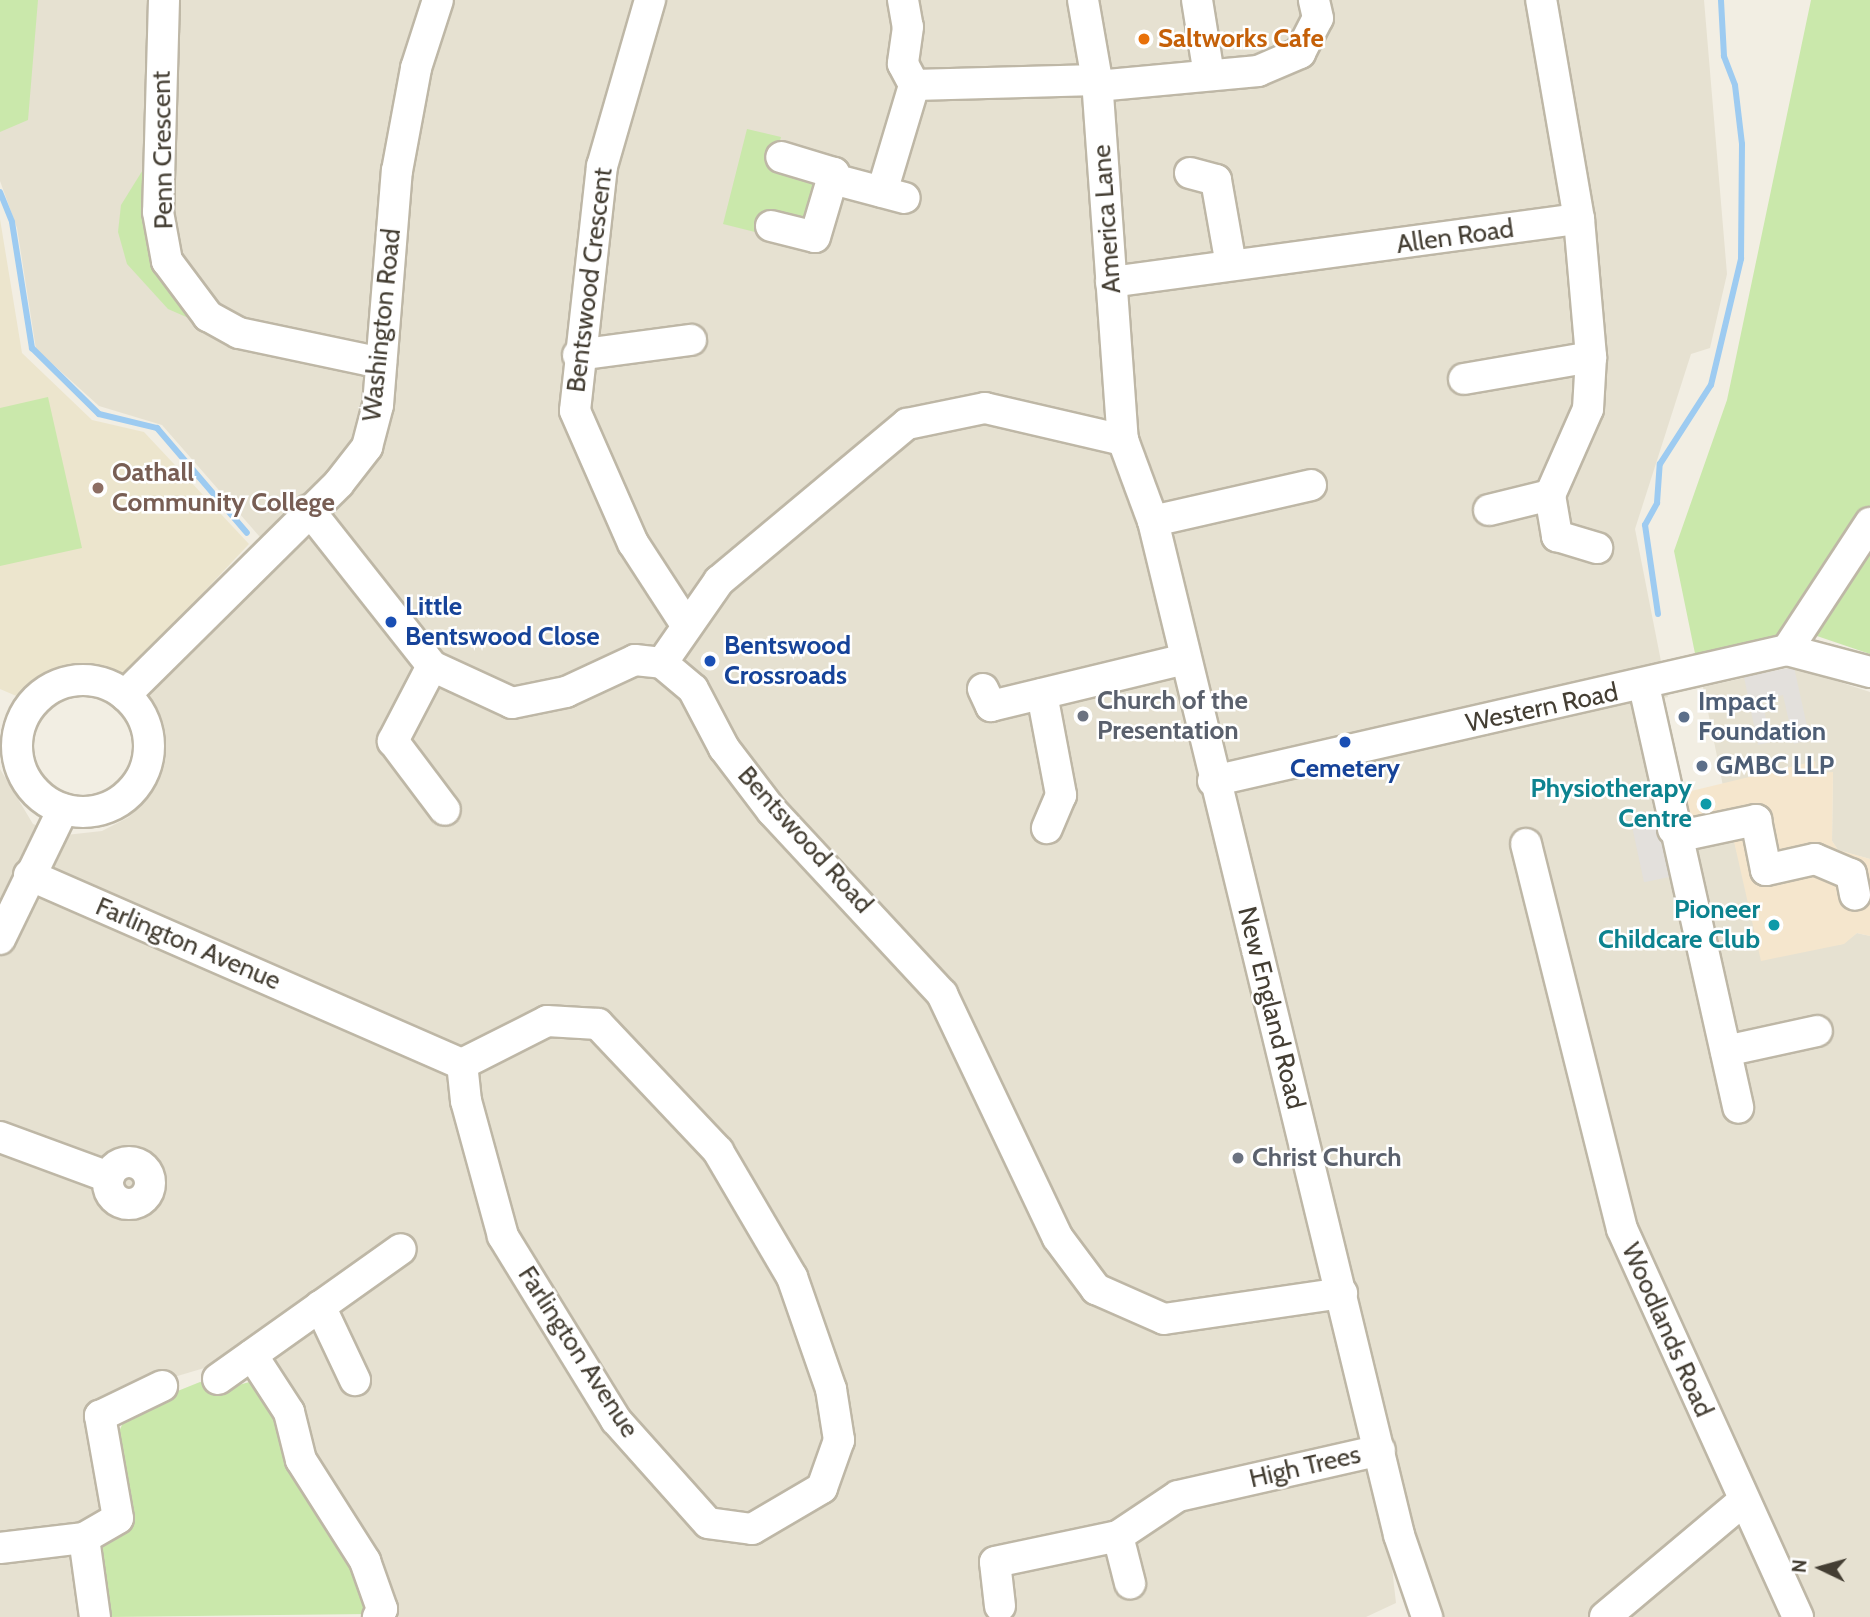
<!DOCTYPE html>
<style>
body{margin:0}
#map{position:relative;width:1870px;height:1617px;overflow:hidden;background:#f2eee3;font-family:Cabin,sans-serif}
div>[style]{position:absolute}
.residential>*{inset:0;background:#e6e1d1}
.commercial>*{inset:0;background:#f5e6cd}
.education>*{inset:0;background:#ece5cd}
.green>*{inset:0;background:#cae8ab}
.parking>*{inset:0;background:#e3e0dc;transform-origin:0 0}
.stream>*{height:6px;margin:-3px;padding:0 3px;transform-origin:3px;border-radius:3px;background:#9dcbf1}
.roads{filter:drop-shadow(2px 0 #beb7a6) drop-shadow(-2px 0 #beb7a6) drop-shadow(0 2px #beb7a6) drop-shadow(0 -2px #beb7a6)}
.minor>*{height:30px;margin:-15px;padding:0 15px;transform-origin:15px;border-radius:15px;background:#fff}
.minor>.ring{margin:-15px;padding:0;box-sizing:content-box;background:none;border:30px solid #fff;border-radius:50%}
.dots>*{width:19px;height:19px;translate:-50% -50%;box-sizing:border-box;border:4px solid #fff;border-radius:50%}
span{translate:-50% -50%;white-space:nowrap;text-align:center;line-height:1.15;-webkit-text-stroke:5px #fff;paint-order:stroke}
.food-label{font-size:26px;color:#c56008;font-weight:700}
.left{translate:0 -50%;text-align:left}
.street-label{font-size:26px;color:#443e33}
.education-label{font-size:26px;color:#785e54;font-weight:700}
.transit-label{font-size:26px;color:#164399;font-weight:700}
.worship-label{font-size:26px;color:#5b616d;font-weight:700}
.service-label{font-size:26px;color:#4e5e75;font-weight:700}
.culture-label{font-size:26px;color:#0d838f;font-weight:700}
.right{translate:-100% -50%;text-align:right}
.north{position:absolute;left:1786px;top:1533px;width:70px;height:70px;-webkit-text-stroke:5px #fff;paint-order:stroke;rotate:275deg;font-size:19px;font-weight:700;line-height:28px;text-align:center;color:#443e33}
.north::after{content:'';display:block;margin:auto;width:24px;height:32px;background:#443e33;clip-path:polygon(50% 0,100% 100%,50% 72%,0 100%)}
</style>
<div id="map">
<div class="residential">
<i style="clip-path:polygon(27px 0,1704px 0,1727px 274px,1710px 348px,1691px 354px,1635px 529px,1668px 697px,1639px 703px,1663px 818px,1733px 836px,1762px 956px,1843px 944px,1857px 933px,1870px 936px,1870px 1617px,1441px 1617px,1417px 1544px,1390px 1550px,1396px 1603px,1366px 1617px,391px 1617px,252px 1343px,211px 1366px,87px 1403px,106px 1507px,83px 1617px,0 1617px,0 769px,33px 824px,66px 835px,102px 831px,129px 817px,156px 786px,165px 739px,146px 696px,280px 560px,162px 425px,99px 406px,36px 349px,17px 228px,0 181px,0 131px)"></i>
<i style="clip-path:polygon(1794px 667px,1870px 692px,1870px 859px,1838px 850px,1832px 841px,1833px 773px,1816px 773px,1815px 762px,1723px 786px,1703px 687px)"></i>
</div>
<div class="commercial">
<i style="clip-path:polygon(1815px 761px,1816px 773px,1833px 772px,1832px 841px,1838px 850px,1870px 859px,1870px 936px,1857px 933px,1844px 944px,1761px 961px,1733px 837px,1688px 821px,1683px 793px)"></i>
</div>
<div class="education">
<i style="clip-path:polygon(0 219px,22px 353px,92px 420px,144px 432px,249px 544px,123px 678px,87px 670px,55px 676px,21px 698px,0 689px)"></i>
</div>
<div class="green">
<i style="clip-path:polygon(0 0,38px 0,28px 120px,0 132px)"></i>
<i style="clip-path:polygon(1811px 0,1870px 0,1870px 654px,1814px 635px,1699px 673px,1674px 551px,1727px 400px)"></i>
<i style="clip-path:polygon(747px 129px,781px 137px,772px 172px,816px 183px,805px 225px,763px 234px,723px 224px)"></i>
<i style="clip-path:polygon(149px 160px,200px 323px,168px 309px,127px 264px,118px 232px,121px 205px)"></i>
<i style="clip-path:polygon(48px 397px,82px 548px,0 566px,0 408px)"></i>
<i style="clip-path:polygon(253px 1381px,273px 1400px,353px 1561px,371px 1614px,109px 1617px,100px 1561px,103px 1547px,134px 1517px,118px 1434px,128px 1411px,200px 1382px,228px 1388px)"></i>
</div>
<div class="parking">
<i style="clip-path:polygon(1794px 667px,1810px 740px,1794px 744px,1783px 695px,1762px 700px,1771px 742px,1758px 745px,1744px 677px)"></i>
<i style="left:1663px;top:818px;width:59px;height:32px;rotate:78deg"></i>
</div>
<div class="stream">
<i style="left:0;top:192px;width:32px;rotate:68deg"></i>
<i style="left:12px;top:222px;width:128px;rotate:81deg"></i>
<i style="left:32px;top:348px;width:94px;rotate:44.6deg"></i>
<i style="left:99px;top:414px;width:60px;rotate:13.6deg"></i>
<i style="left:157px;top:428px;width:138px;rotate:49.4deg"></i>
<i style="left:1658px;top:614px;width:90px;rotate:-98.3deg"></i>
<i style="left:1645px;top:525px;width:25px;rotate:-61deg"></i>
<i style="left:1657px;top:503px;width:39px;rotate:-86deg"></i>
<i style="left:1660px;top:464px;width:94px;rotate:-57.2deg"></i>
<i style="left:1711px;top:385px;width:130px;rotate:-76.6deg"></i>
<i style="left:1741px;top:259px;width:115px;rotate:-89.5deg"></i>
<i style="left:1742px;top:144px;width:59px;rotate:-96.8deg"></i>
<i style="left:1735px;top:85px;width:31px;rotate:-111deg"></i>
<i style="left:1724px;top:56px;width:56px;rotate:-93.1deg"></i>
</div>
<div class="roads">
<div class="minor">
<i style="left:164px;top:0;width:212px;rotate:91.6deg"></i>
<i style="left:158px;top:212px;width:50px;rotate:79.6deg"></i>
<i style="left:167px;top:261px;width:69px;rotate:53.3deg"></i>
<i style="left:208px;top:316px;width:35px;rotate:29deg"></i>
<i style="left:239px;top:333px;width:145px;rotate:11.9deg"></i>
<i style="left:650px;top:0;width:173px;rotate:106.1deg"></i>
<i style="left:602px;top:166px;width:246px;rotate:96.3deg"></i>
<i style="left:575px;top:411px;width:144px;rotate:66.3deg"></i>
<i style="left:633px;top:543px;width:95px;rotate:57deg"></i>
<i style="left:903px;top:0;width:27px;rotate:80deg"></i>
<i style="left:908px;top:27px;width:37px;rotate:98deg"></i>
<i style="left:903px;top:64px;width:24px;rotate:62deg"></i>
<i style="left:1083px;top:0;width:81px;rotate:80.1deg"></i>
<i style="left:1097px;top:80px;width:361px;rotate:85.9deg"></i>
<i style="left:1123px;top:440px;width:86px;rotate:69.7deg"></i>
<i style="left:1153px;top:521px;width:1043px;rotate:76.36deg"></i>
<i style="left:1399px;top:1535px;width:87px;rotate:71.1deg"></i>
<i style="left:1197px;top:0;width:76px;rotate:80.9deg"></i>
<i style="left:914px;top:85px;width:183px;rotate:-1.6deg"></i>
<i style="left:1097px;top:86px;width:162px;rotate:-5.3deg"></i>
<i style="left:1258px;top:71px;width:46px;rotate:-23.2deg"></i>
<i style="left:1300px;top:53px;width:39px;rotate:-63deg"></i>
<i style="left:1318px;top:18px;width:18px;rotate:-103deg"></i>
<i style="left:1190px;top:173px;width:27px;rotate:15deg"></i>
<i style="left:1216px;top:180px;width:86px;rotate:80deg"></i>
<i style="left:833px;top:179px;width:74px;rotate:14.8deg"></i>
<i style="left:882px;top:192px;width:112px;rotate:-73.3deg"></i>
<i style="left:1579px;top:219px;width:139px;rotate:85deg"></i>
<i style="left:1591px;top:357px;width:52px;rotate:93.3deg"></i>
<i style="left:1588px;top:409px;width:94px;rotate:113.8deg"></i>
<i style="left:1550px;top:495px;width:42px;rotate:80.3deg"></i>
<i style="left:1557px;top:536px;width:42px;rotate:16.7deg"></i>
<i style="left:771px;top:226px;width:45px;rotate:14deg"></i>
<i style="left:815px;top:237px;width:67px;rotate:-73.5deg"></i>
<i style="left:834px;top:173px;width:55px;rotate:-163.2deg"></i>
<i style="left:1111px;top:282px;width:472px;rotate:-7.7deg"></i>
<i style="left:1579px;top:219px;width:222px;rotate:-99.8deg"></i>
<i style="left:578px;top:355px;width:114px;rotate:-7.6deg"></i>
<i style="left:1464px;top:379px;width:129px;rotate:-9.8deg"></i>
<i style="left:309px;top:510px;width:199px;rotate:51.7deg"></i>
<i style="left:432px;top:666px;width:88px;rotate:24.8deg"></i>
<i style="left:512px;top:703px;width:55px;rotate:-11.5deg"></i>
<i style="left:566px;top:692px;width:76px;rotate:-24.9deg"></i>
<i style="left:635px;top:660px;width:27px;rotate:6deg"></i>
<i style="left:1489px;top:510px;width:63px;rotate:-13.8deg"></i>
<i style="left:1153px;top:521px;width:162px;rotate:-12.8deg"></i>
<i style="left:1787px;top:650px;width:152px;rotate:-56.8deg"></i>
<i style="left:662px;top:663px;width:40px;rotate:40deg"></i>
<i style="left:693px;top:689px;width:67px;rotate:62.3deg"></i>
<i style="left:724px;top:748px;width:79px;rotate:52.7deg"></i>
<i style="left:772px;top:811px;width:250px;rotate:47.1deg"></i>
<i style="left:942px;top:994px;width:270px;rotate:64.6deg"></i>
<i style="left:1058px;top:1238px;width:64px;rotate:53.3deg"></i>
<i style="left:1096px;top:1289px;width:74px;rotate:23.8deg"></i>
<i style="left:1164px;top:1319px;width:180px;rotate:-8.3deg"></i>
<i style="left:662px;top:663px;width:100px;rotate:-55.2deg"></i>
<i style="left:719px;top:581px;width:245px;rotate:-39.9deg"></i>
<i style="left:907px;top:424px;width:80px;rotate:-11.6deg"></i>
<i style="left:985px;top:408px;width:142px;rotate:13.1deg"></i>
<i style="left:432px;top:666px;width:85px;rotate:117.5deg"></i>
<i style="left:393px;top:741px;width:86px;rotate:53deg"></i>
<i class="ring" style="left:17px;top:680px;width:102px;height:102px"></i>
<i style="left:1644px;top:686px;width:432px;rotate:77.4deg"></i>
<i style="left:983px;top:689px;width:19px;rotate:65deg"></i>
<i style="left:991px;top:706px;width:200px;rotate:-13.6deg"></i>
<i style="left:1042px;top:694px;width:103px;rotate:79.3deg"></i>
<i style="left:1061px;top:795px;width:36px;rotate:113deg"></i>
<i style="left:125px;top:695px;width:301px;rotate:-44.7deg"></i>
<i style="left:339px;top:483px;width:46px;rotate:-52.1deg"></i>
<i style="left:367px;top:447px;width:43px;rotate:-75.3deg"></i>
<i style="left:378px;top:405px;width:235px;rotate:-85.4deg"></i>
<i style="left:397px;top:171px;width:105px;rotate:-79.5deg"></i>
<i style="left:416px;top:68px;width:71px;rotate:-72.1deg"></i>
<i style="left:1213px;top:781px;width:589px;rotate:-12.86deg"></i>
<i style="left:1787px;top:650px;width:86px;rotate:14.8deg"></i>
<i style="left:1673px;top:829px;width:13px;rotate:27deg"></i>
<i style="left:1685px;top:835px;width:73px;rotate:-11.9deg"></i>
<i style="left:1756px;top:820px;width:51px;rotate:78.7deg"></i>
<i style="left:1766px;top:870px;width:50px;rotate:-12.7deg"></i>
<i style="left:1815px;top:859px;width:39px;rotate:23deg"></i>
<i style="left:1851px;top:874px;width:21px;rotate:79deg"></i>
<i style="left:1526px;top:844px;width:397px;rotate:76deg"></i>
<i style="left:1622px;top:1229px;width:426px;rotate:65.6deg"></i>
<i style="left:29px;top:875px;width:472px;rotate:23.6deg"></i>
<i style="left:462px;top:1064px;width:95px;rotate:-26.8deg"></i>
<i style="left:547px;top:1021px;width:51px;rotate:3.4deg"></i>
<i style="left:598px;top:1024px;width:175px;rotate:46.6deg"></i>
<i style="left:718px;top:1151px;width:146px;rotate:59.6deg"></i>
<i style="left:792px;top:1277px;width:119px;rotate:70.8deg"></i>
<i style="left:831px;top:1389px;width:52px;rotate:81.1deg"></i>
<i style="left:839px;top:1440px;width:51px;rotate:109.5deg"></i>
<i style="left:822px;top:1488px;width:81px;rotate:149.6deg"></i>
<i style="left:752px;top:1529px;width:44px;rotate:-172.2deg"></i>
<i style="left:708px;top:1523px;width:138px;rotate:-131.8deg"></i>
<i style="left:616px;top:1420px;width:216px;rotate:-121.6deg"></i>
<i style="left:503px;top:1236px;width:140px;rotate:-105.3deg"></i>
<i style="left:466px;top:1101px;width:37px;rotate:-96deg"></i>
<i style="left:0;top:939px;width:144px;rotate:-64.1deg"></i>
<i style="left:1726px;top:1051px;width:93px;rotate:-12.4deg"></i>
<i style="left:0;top:1137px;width:116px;rotate:20.2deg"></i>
<i class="ring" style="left:108px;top:1162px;width:12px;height:12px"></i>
<i style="left:320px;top:1306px;width:82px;rotate:64.7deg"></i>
<i style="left:252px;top:1355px;width:68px;rotate:57deg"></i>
<i style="left:289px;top:1412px;width:49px;rotate:76deg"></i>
<i style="left:301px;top:1460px;width:120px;rotate:57.6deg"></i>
<i style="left:365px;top:1561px;width:51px;rotate:70.5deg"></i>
<i style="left:382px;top:1609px;width:9px;rotate:117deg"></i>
<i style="left:218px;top:1379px;width:224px;rotate:-35.4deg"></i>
<i style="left:1118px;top:1536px;width:49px;rotate:75.7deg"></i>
<i style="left:84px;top:1538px;width:80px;rotate:82.1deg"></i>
<i style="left:0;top:1548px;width:85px;rotate:-6.8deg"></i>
<i style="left:84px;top:1538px;width:39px;rotate:-30deg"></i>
<i style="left:118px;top:1518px;width:104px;rotate:-100deg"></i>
<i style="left:100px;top:1416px;width:69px;rotate:-25.8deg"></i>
<i style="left:1000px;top:1606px;width:44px;rotate:-96.5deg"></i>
<i style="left:995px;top:1562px;width:126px;rotate:-11.9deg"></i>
<i style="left:1118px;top:1536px;width:72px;rotate:-33.7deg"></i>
<i style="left:1178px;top:1496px;width:207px;rotate:-12.8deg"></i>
<i style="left:1605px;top:1617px;width:180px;rotate:-40deg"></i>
</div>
</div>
<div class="dots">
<i style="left:1144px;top:39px;background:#e8710a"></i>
<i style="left:98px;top:488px;background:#8d6e63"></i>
<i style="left:391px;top:622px;background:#1a4fb4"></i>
<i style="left:710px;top:661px;background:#1a4fb4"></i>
<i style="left:1083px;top:716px;background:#6b7280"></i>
<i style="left:1684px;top:717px;background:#5c6f8a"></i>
<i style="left:1345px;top:742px;background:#1a4fb4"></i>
<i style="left:1702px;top:766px;background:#5c6f8a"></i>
<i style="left:1706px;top:804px;background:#0f9aa8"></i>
<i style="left:1774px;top:925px;background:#0f9aa8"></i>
<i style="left:1238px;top:1158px;background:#6b7280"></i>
</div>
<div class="food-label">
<span class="left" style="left:1158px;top:39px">Saltworks Cafe</span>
</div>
<div class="street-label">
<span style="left:163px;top:150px;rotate:-91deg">Penn Crescent</span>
<span style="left:1107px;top:219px;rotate:-94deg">America Lane</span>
<span style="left:1455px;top:237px;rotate:-8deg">Allen Road</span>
<span style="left:590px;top:280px;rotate:-83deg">Bentswood Crescent</span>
<span style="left:382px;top:325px;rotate:-84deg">Washington Road</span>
<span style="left:1542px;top:708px;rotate:-12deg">Western Road</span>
<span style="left:805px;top:840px;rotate:48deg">Bentswood Road</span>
<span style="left:188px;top:944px;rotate:23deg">Farlington Avenue</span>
<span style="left:1271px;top:1008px;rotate:76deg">New England Road</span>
<span style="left:1667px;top:1330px;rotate:66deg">Woodlands Road</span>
<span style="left:578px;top:1352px;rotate:57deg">Farlington Avenue</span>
<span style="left:1305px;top:1467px;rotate:-13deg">High Trees</span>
</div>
<div class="education-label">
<span class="left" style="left:112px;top:488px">Oathall<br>Community College</span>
</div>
<div class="transit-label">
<span class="left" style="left:405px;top:622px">Little<br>Bentswood Close</span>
<span class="left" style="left:724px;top:661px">Bentswood<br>Crossroads</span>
<span style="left:1345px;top:769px">Cemetery</span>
</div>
<div class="worship-label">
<span class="left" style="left:1097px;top:716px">Church of the<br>Presentation</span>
<span class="left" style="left:1252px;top:1158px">Christ Church</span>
</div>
<div class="service-label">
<span class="left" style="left:1698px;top:717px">Impact<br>Foundation</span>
<span class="left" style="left:1716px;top:766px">GMBC LLP</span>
</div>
<div class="culture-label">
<span class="right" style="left:1692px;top:804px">Physiotherapy<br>Centre</span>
<span class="right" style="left:1760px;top:925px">Pioneer<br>Childcare Club</span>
</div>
<div class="north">N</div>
</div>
